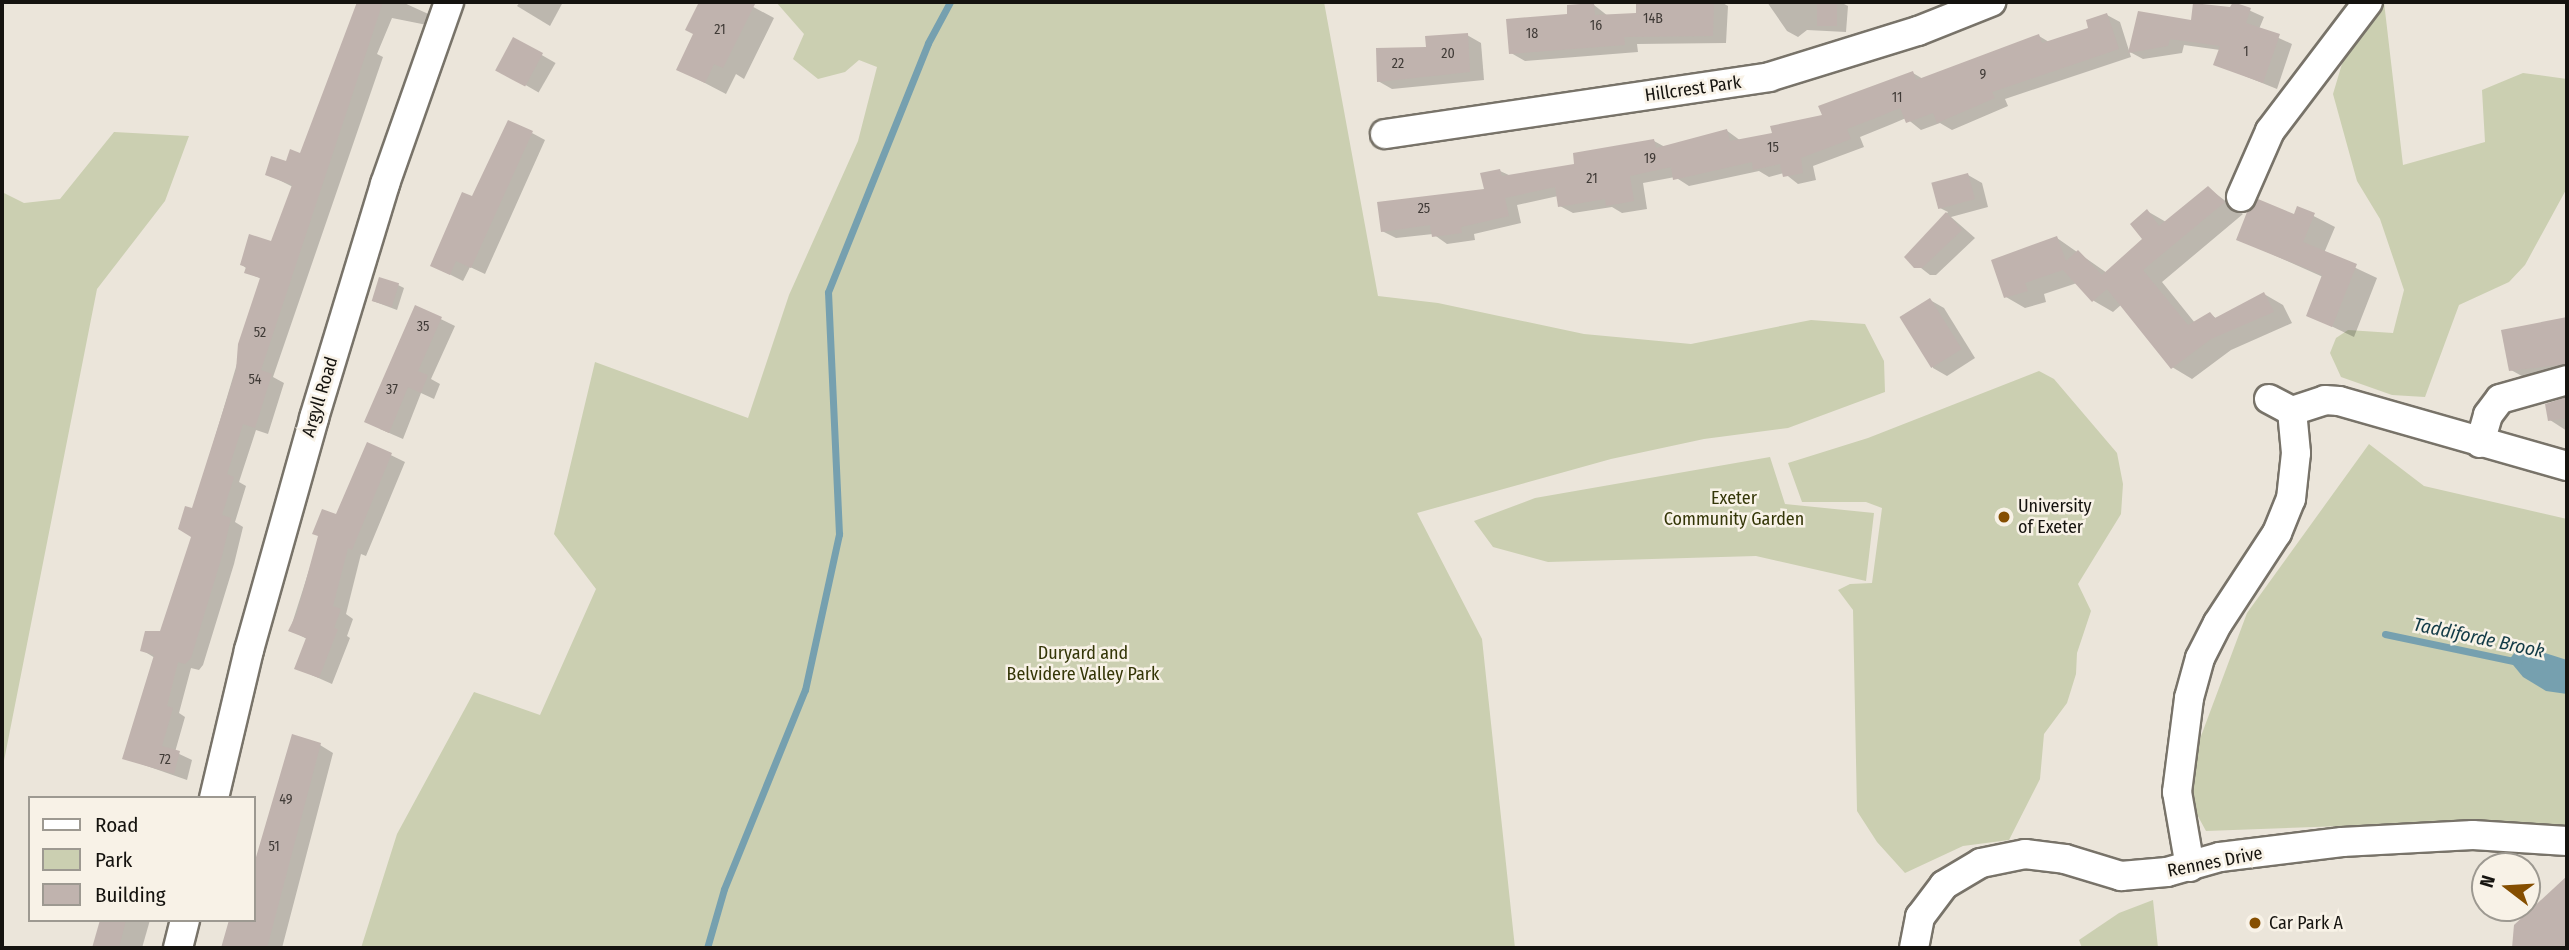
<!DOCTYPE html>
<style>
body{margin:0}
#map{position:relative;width:2569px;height:950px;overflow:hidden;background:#ebe5da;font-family:"Fira Sans Condensed",sans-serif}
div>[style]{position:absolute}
.green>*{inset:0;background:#cbcfb1}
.water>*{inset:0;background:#76a0af}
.shadow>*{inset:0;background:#0003;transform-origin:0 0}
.stream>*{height:7px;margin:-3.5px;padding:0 3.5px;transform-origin:3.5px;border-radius:3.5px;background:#76a0af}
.building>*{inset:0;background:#c0b3ae;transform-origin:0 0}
.roads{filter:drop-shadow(2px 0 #787369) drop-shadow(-2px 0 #787369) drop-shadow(0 2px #787369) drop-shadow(0 -2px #787369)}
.minor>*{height:28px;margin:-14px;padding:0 14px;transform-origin:14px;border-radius:14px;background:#fff}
.dots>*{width:19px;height:19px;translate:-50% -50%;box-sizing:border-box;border:4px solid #f8f2e7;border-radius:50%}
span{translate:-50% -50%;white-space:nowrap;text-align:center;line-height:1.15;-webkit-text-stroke:5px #f8f2e7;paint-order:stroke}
.number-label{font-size:14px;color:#403b37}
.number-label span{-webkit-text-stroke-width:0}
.street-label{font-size:18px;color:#15130f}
.park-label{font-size:18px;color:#343607}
.poi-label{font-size:18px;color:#15130f}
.left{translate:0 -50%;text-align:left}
.water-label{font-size:19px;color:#123a46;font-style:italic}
.frame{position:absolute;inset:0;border:4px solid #15130f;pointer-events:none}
.legend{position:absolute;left:28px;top:796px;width:228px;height:126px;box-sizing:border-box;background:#f8f2e7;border:2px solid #9d9991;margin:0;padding:9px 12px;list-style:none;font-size:21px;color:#15130f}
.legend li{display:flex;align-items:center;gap:14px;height:35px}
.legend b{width:35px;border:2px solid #9d9991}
.north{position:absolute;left:2471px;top:852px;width:70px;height:70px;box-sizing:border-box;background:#f8f2e7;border:2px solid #9d9991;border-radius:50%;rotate:287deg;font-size:19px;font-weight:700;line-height:28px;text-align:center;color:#15130f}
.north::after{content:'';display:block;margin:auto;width:24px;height:32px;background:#854e00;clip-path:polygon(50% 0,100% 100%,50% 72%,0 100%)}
</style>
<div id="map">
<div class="green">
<i style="clip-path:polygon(776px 2px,1324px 2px,1378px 296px,1438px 303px,1584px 334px,1691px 344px,1811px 320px,1865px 324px,1884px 361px,1885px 392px,1788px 428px,1704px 439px,1611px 459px,1417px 513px,1482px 639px,1515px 948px,361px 948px,397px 834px,474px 692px,540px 715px,596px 589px,554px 534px,595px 362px,748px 418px,789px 295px,858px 141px,877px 67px,859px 60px,845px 72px,818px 79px,793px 59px,804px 34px)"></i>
<i style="clip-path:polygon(2379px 2px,2384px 2px,2403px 165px,2485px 142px,2482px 90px,2523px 73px,2567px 79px,2567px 188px,2525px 265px,2509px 282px,2459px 305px,2425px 397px,2392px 395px,2341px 377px,2330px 353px,2336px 338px,2348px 330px,2393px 333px,2404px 290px,2380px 219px,2357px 181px,2333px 94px,2347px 47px)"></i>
<i style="clip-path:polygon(114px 132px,189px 136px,165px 201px,97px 289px,2px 771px,2px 192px,24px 203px,60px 199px)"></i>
<i style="clip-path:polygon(2039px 371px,2054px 379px,2117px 453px,2123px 484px,2121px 514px,2078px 584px,2091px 611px,2077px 653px,2076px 674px,2067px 703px,2044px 734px,2040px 779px,2009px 840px,1963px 846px,1905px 873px,1877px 842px,1857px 811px,1853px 610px,1838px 590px,1850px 584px,1872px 583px,1882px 508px,1866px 502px,1802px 502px,1788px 463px,1868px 438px)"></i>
<i style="clip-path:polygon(2369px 444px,2424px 486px,2567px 519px,2567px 828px,2455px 822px,2206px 831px,2182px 787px,2247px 613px)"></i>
<i style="clip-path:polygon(1770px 457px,1785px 504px,1874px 513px,1866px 581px,1756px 556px,1548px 562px,1493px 547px,1474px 521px,1535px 498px)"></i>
<i style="clip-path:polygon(2153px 900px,2158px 948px,2082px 948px,2079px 940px,2119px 913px)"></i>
</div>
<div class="water">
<i style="clip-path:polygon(2515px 652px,2545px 653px,2567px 660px,2567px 694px,2546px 691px,2523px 677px,2509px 660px)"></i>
</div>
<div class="shadow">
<i style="clip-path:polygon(358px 2px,402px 2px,435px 17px,432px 26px,392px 18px,377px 54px,383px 57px,273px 377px,284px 383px,268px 434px,256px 430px,239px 482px,246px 486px,235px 522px,243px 527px,234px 564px,203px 665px,199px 670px,191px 668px,179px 713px,185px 717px,175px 752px,192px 760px,187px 780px,124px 758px,155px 658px,142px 650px,162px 633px,193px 536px,193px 511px,262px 280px,242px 265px,272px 243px,293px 187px,267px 174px,301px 155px)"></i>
<i style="clip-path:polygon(520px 2px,563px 2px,550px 26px,517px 6px)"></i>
<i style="clip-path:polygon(701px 2px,744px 2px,774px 18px,744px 79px,736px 74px,726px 94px,678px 69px,695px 34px,688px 29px)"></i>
<i style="clip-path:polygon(1638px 2px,1721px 2px,1728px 6px,1726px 43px,1637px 44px,1638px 52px,1525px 61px,1511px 53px,1594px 5px,1608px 16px,1638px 15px)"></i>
<i style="clip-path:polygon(1767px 2px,1840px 2px,1848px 6px,1846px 32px,1807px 30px,1798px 37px,1787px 31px)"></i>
<i style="clip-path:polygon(2233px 3px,2264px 17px,2259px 29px,2292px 44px,2277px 89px,2215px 64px,2220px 50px,2184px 45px,2182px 53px,2143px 59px,2130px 52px,2231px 9px)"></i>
<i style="clip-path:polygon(2107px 15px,2120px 22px,2131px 57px,2005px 99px,2008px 106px,1952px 130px,1940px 123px,1921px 130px,1906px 118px,1892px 124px,1860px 137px,1864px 147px,1813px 166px,1816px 180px,1798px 184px,1784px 173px,1769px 177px,1759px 171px,1689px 186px,1675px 177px,1643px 183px,1647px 209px,1622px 213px,1612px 207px,1573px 213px,1560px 206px,1558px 196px,1517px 205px,1521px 223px,1474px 234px,1475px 240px,1447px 244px,1433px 234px,1396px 238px,1382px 231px,1486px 190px,1500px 171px,1511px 176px,1576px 166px,1654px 141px,1665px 147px,1726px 130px,1741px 141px,1774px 134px,1824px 116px,1913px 73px,1923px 79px,2039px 36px,2049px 42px,2091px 29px)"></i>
<i style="clip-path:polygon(1467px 35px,1481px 43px,1484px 80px,1392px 89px,1378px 81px,1428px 48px)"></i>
<i style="left:514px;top:39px;width:48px;height:34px;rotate:30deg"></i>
<i style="clip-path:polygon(532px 133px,545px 140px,485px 274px,470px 267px,463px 281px,445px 272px,473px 199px)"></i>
<i style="clip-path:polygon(1968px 175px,1982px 183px,1988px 207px,1951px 217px,1975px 238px,1936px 275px,1930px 275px,1907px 257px,1948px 212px,1940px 208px)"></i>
<i style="clip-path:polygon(2208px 188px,2243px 214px,2162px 282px,2195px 323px,2210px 314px,2217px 319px,2264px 294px,2283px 305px,2292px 323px,2231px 350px,2192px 379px,2172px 367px,2122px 304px,2113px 312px,2094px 301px,2077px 283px,2044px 294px,2046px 302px,2025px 308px,2006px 297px,2057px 238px,2107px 273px,2145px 240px,2147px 211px,2166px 222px)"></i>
<i style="clip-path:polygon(2298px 208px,2335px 227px,2324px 253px,2377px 278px,2354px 337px,2308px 315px,2323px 277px,2238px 239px,2295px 216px)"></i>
<i style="clip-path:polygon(398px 285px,404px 288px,397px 310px,373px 301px)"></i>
<i style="clip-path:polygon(1930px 300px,1944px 308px,1975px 358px,1947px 376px,1933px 368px)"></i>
<i style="clip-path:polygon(416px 307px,455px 326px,431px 379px,440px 384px,434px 399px,421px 393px,403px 439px,380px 429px)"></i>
<i style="clip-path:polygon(2567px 319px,2567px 377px,2531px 381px,2511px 370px,2503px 332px)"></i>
<i style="clip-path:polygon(2567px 398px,2567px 431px,2550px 420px,2547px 405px)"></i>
<i style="clip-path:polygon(368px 444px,405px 462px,366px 556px,361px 554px,346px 614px,353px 619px,347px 636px,350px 638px,332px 684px,296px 668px,307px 639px,290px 630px,320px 536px,337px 517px)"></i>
<i style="clip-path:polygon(320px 745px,333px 753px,282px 948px,225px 948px,231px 920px,254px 920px,254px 870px,272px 809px)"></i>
<i style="clip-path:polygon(2564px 882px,2567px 948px,2514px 948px,2515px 926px)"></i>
<i style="clip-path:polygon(101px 920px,150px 920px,142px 948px,93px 948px)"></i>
</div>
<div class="stream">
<i style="left:2385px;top:634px;width:136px;rotate:11.9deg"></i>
<i style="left:707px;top:948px;width:61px;rotate:-73.9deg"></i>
<i style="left:724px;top:889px;width:215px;rotate:-67.9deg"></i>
<i style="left:805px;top:690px;width:160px;rotate:-77.7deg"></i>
<i style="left:839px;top:534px;width:242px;rotate:-92.6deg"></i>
<i style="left:828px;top:292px;width:268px;rotate:-68.1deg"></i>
<i style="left:928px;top:43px;width:47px;rotate:-61.8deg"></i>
</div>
<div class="building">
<i style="clip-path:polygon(357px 2px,383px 2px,261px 370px,272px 374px,255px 428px,243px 424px,227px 474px,234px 477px,222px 515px,231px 518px,222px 556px,191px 658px,185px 664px,178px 662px,167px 706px,173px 708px,162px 746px,180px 751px,174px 774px,122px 759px,154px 655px,140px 651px,145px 631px,160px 631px,191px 537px,178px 529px,185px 506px,192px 508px,236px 370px,238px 344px,260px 278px,244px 273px,246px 267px,240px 265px,249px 234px,271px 241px,292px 185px,265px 175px,271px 156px,286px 161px,290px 149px,300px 153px)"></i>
<i style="clip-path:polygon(699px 2px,756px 2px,723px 68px,714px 64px,705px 83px,676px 70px,693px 34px,685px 30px)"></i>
<i style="clip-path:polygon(1636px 2px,1714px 2px,1713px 36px,1624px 37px,1625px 45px,1509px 54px,1506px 19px,1567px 14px,1567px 5px,1594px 3px,1595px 15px,1636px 13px)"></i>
<i style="left:1817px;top:2px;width:20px;height:24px"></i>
<i style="clip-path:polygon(2233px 2px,2251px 8px,2246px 23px,2280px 34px,2263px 83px,2213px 65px,2220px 46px,2170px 39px,2168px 46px,2128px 53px,2138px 11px,2191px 20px,2193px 3px,2230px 7px)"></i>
<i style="clip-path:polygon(2107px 13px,2119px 49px,1992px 92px,1995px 98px,1937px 123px,1933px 113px,1906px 123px,1900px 108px,1878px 117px,1847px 129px,1851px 139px,1801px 158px,1803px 173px,1783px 177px,1780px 164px,1753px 170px,1752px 162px,1673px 180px,1671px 167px,1630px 176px,1634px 201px,1606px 206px,1605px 199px,1558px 207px,1555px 187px,1505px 198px,1509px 216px,1461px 227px,1462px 233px,1432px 237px,1430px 225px,1381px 232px,1377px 202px,1484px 189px,1480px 173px,1500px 169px,1502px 176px,1574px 164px,1573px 153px,1654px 139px,1656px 148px,1727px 129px,1730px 141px,1772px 133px,1770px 126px,1822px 115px,1818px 106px,1913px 71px,1916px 80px,2039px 34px,2042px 43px,2088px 28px,2086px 20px)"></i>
<i style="clip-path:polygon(1468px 33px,1470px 72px,1377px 82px,1376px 48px,1426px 47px,1425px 36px)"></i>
<i style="left:513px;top:37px;width:34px;height:38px;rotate:28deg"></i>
<i style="clip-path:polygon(508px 120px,533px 131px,471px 268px,456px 261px,450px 275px,430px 266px,462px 192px,472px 196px)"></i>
<i style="left:1968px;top:173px;width:27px;height:38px;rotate:75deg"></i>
<i style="clip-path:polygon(2208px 186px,2225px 202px,2143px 270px,2188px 325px,2210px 312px,2215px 318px,2264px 292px,2274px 312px,2211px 339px,2171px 369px,2107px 289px,2092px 302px,2063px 270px,2025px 283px,2028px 291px,2004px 298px,1991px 260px,2057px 236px,2066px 261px,2078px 250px,2102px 275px,2142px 239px,2130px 224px,2147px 209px,2159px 226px)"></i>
<i style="clip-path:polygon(2258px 199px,2294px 214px,2297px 206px,2315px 213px,2303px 242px,2357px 264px,2332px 327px,2306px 316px,2322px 275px,2236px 240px,2247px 212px)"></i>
<i style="clip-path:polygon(1946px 212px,1962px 230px,1922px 268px,1914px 268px,1904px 257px)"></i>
<i style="left:379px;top:277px;width:21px;height:25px;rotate:17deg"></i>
<i style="left:1930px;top:298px;width:60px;height:36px;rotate:58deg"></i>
<i style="clip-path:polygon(415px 305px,442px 317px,418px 371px,428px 375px,421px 393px,408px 387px,389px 433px,364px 422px)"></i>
<i style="clip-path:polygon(2567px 317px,2567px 364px,2509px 371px,2501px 330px)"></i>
<i style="clip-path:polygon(2567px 397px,2567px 418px,2548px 421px,2545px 404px)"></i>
<i style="clip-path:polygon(367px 442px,392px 453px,352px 550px,348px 548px,333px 606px,341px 609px,334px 628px,338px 629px,319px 678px,294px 669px,306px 638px,288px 631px,297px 613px,318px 536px,312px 534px,322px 509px,336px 514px)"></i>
<i style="clip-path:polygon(292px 734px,321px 743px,267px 948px,221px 948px,229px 920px,254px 920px,254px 864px)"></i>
<i style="clip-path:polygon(2567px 876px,2567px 948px,2512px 948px,2514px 925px)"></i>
<i style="clip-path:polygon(100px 920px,126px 920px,119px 948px,92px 948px)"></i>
</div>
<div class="roads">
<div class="minor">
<i style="left:1385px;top:134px;width:388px;rotate:-8.4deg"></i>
<i style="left:1769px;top:77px;width:156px;rotate:-17.2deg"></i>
<i style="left:1918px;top:31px;width:79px;rotate:-21.7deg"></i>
<i style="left:2241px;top:197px;width:72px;rotate:-66.3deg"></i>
<i style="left:2270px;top:131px;width:162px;rotate:-52.8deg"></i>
<i style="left:2269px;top:399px;width:26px;rotate:28deg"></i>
<i style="left:2292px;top:411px;width:35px;rotate:-18deg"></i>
<i style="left:2325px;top:400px;width:14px;rotate:4deg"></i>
<i style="left:2339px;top:401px;width:237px;rotate:15.9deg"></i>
<i style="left:2480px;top:443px;width:29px;rotate:-74deg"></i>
<i style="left:2488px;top:415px;width:20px;rotate:-53deg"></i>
<i style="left:2500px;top:399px;width:70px;rotate:-15.8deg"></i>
<i style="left:214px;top:798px;width:152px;rotate:-76.7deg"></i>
<i style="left:249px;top:650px;width:241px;rotate:-74.3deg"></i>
<i style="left:314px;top:418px;width:245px;rotate:-73.1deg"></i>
<i style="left:385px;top:184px;width:193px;rotate:-70.6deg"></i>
<i style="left:2190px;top:867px;width:76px;rotate:-99.8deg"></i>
<i style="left:2177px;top:792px;width:95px;rotate:-82.7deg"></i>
<i style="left:2189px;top:698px;width:41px;rotate:-74.6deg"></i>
<i style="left:2200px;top:658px;width:39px;rotate:-63deg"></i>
<i style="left:2218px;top:623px;width:108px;rotate:-56.8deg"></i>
<i style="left:2277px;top:533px;width:37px;rotate:-68deg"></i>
<i style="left:2291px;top:499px;width:46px;rotate:-83.8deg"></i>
<i style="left:2296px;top:453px;width:42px;rotate:-95.4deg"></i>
<i style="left:178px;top:948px;width:29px;rotate:-76deg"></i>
<i style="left:1914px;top:948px;width:32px;rotate:-79deg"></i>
<i style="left:1920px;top:917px;width:40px;rotate:-53deg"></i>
<i style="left:1944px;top:885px;width:43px;rotate:-30.7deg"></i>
<i style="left:1981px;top:863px;width:45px;rotate:-11.6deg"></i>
<i style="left:2025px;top:854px;width:40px;rotate:7.1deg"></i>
<i style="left:2065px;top:859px;width:59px;rotate:16.9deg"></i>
<i style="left:2121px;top:876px;width:46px;rotate:-5deg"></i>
<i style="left:2167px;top:872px;width:55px;rotate:-15.8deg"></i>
<i style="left:2220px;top:857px;width:123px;rotate:-7deg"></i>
<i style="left:2342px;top:842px;width:131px;rotate:-3.1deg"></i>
<i style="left:2473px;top:835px;width:94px;rotate:3.7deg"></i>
</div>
</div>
<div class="dots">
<i style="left:2004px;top:517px;background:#854e00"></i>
<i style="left:2255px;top:923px;background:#854e00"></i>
</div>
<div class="number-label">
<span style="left:1653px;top:19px">14B</span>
<span style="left:1596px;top:26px">16</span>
<span style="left:720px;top:30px">21</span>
<span style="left:1532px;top:34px">18</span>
<span style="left:2246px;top:52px">1</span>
<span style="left:1448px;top:54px">20</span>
<span style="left:1398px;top:64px">22</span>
<span style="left:1983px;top:75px">9</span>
<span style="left:1897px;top:98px">11</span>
<span style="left:1773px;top:148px">15</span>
<span style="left:1650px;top:159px">19</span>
<span style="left:1592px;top:179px">21</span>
<span style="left:1424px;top:209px">25</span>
<span style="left:423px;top:327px">35</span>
<span style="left:260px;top:333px">52</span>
<span style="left:255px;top:380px">54</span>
<span style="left:392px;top:390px">37</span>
<span style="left:165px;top:760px">72</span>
<span style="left:286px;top:800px">49</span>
<span style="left:274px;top:847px">51</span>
</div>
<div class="street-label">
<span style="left:1693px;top:89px;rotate:-8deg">Hillcrest Park</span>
<span style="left:320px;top:397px;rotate:-73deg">Argyll Road</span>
<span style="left:2215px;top:862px;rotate:-11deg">Rennes Drive</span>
</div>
<div class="park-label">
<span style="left:1734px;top:509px">Exeter<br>Community Garden</span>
<span style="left:1083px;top:664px">Duryard and<br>Belvidere Valley Park</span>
</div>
<div class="poi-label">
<span class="left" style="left:2018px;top:517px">University<br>of Exeter</span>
<span class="left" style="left:2269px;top:923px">Car Park A</span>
</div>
<div class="water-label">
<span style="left:2479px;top:638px;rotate:12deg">Taddiforde Brook</span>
</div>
<div class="frame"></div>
<ul class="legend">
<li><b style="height:9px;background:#fff"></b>Road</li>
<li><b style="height:19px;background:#cbcfb1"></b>Park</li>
<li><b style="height:19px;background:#c0b3ae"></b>Building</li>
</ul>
<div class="north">N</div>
</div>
